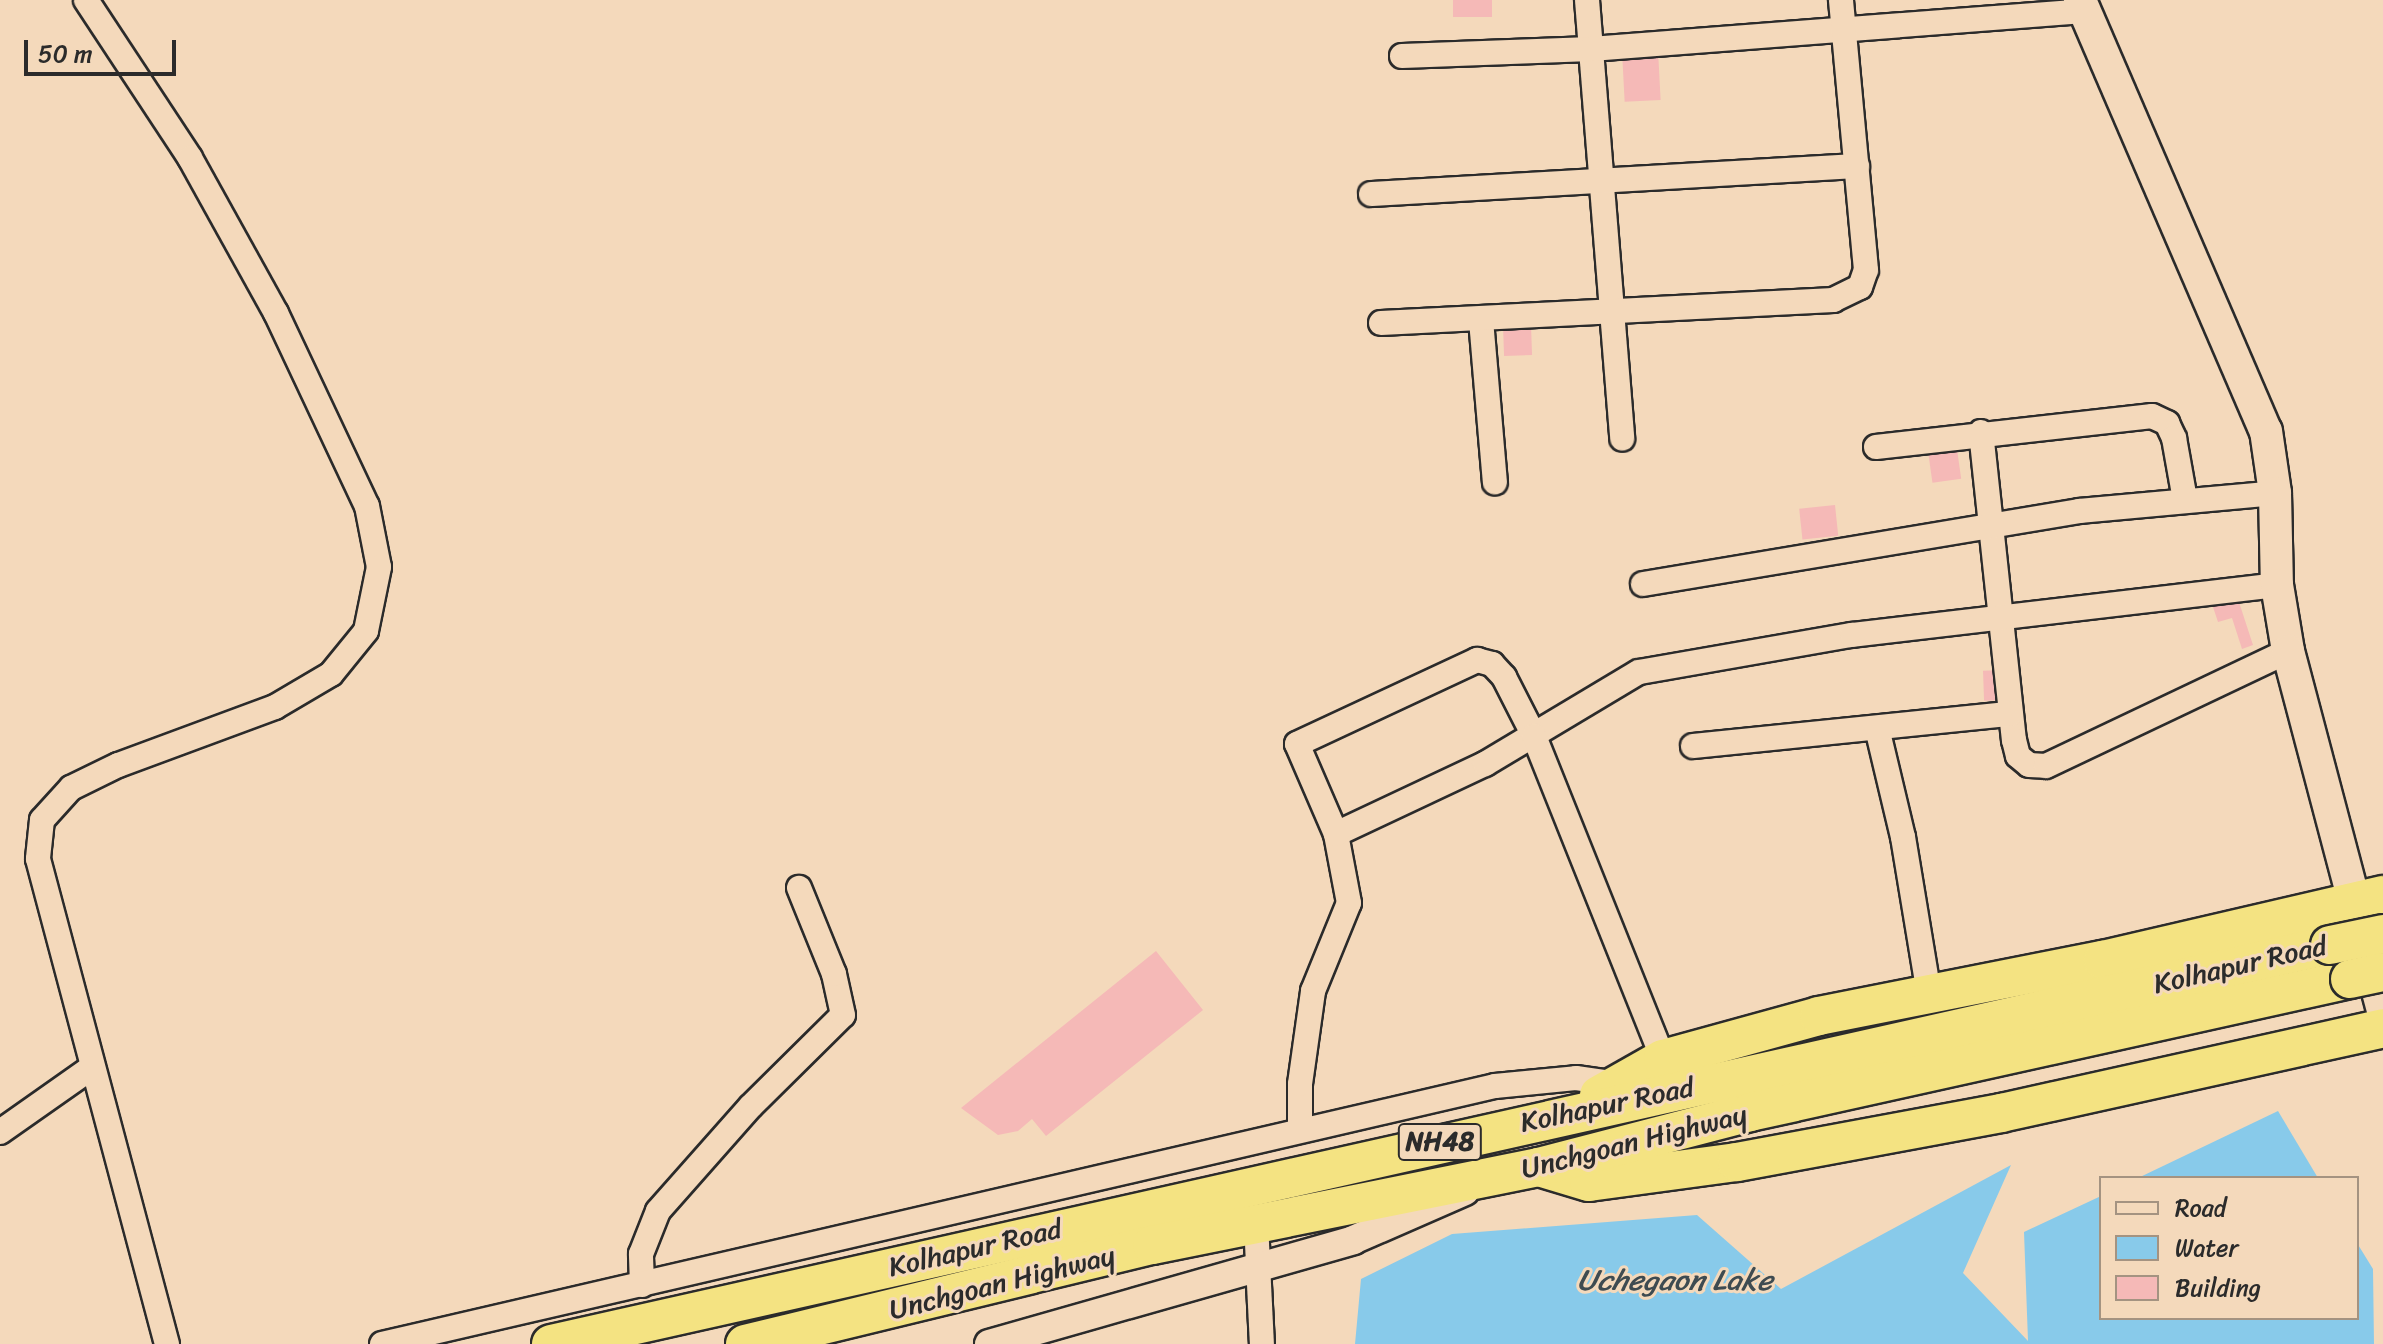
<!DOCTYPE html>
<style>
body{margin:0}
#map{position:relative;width:2383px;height:1344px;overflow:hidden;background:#f4d9bb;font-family:Sriracha,sans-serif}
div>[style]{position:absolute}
.water>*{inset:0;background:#88caea}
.building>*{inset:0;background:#f5b9b7;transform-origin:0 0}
.roads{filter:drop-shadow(2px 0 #2b2b2b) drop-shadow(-2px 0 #2b2b2b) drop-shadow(0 2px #2b2b2b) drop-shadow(0 -2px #2b2b2b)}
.minor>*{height:24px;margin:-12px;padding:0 12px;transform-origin:12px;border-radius:12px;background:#f4d9bb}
.tertiary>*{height:28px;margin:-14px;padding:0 14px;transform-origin:14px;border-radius:14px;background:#f4d9bb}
.secondary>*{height:32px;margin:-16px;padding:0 16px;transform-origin:16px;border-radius:16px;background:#f4d9bb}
.trunk>*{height:38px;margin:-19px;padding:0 19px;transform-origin:19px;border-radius:19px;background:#f4e382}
.bridges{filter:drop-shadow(2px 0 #2b2b2b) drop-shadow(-2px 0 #2b2b2b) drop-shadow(0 2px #2b2b2b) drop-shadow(0 -2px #2b2b2b)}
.trunk-bridge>*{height:38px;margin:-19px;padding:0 19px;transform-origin:19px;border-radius:19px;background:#f4e382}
span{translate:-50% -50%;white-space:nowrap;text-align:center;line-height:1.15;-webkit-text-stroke:6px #f4d9bb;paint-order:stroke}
.shield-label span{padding:2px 6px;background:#f4d9bb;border:2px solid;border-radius:6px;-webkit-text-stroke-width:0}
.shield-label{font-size:26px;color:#2b2b2b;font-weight:700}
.street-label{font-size:28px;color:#2b2b2b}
.water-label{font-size:30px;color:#3e4b51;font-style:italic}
.legend{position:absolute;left:2099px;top:1176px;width:260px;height:144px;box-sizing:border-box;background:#f4d9bb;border:2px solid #a49381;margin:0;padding:10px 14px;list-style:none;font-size:24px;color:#2b2b2b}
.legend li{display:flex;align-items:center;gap:16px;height:40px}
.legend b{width:40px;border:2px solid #a49381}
.scale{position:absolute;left:24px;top:40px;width:152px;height:36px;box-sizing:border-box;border:4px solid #2b2b2b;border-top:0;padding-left:10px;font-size:24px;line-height:28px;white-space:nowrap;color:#2b2b2b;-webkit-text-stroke:6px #f4d9bb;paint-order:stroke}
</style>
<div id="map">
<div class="water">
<i style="clip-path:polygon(2278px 1111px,2318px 1178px,2138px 1178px)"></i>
<i style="clip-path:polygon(2011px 1165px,1963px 1273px,2028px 1341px,2024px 1232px,2101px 1196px,2101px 1318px,2357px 1318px,2357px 1243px,2373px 1269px,2374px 1344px,1355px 1344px,1361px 1279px,1452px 1234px,1697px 1215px,1781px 1289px)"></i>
</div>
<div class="building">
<i style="left:1453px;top:0;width:39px;height:17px"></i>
<i style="left:1658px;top:50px;width:50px;height:36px;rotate:87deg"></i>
<i style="left:1531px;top:325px;width:30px;height:28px;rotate:88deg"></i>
<i style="left:1957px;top:449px;width:30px;height:29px;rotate:82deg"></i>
<i style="left:1835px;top:505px;width:31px;height:36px;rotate:84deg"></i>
<i style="clip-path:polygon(2237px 596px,2253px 645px,2242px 649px,2232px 618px,2218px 622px,2212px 604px)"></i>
<i style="left:2004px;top:670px;width:30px;height:21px;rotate:88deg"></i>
<i style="clip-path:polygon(1156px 951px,1203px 1010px,1046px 1136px,1032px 1119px,1018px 1131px,998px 1135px,961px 1108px)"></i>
</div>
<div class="roads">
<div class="minor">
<i style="left:86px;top:0;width:189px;rotate:56.6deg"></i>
<i style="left:190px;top:158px;width:177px;rotate:61deg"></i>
<i style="left:276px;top:313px;width:213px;rotate:64.8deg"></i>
<i style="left:367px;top:506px;width:62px;rotate:78.9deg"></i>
<i style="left:379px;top:567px;width:65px;rotate:101.5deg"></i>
<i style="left:366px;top:631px;width:55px;rotate:129.1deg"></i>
<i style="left:331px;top:674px;width:65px;rotate:149.5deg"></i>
<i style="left:275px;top:707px;width:167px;rotate:159.7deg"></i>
<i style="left:118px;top:765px;width:52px;rotate:153.9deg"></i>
<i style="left:71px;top:788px;width:43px;rotate:132.2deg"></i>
<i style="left:42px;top:820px;width:39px;rotate:96deg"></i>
<i style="left:38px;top:859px;width:502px;rotate:75.11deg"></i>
<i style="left:1587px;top:0;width:440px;rotate:85.4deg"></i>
<i style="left:1402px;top:56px;width:189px;rotate:-2.1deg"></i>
<i style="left:1591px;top:49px;width:494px;rotate:-4.4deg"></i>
<i style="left:1371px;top:194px;width:487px;rotate:-3.3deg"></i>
<i style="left:1481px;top:320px;width:163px;rotate:85.1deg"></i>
<i style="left:1381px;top:323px;width:453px;rotate:-2.9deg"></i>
<i style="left:1833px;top:300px;width:30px;rotate:-26deg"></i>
<i style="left:1860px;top:287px;width:18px;rotate:-71deg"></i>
<i style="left:1866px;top:270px;width:271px;rotate:-95.3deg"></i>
<i style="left:1981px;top:432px;width:310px;rotate:83.9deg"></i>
<i style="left:2014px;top:740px;width:16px;rotate:76deg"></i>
<i style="left:2018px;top:756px;width:14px;rotate:39deg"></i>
<i style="left:2029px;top:765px;width:17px;rotate:3deg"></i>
<i style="left:2046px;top:766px;width:268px;rotate:-25.4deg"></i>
<i style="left:1876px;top:447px;width:278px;rotate:-6.4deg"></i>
<i style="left:2152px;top:416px;width:17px;rotate:25deg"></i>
<i style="left:2167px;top:423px;width:17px;rotate:65deg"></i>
<i style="left:2174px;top:438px;width:63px;rotate:79.9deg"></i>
<i style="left:1643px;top:584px;width:442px;rotate:-9.5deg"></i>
<i style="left:2079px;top:511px;width:197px;rotate:-5.2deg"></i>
<i style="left:1877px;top:728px;width:112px;rotate:76.6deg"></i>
<i style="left:1903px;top:837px;width:159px;rotate:80.6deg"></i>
<i style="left:1693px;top:746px;width:319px;rotate:-5.8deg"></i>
<i style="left:1336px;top:834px;width:165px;rotate:-25.2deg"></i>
<i style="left:1485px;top:764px;width:179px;rotate:-30.9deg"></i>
<i style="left:1639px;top:672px;width:216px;rotate:-9.9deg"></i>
<i style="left:1852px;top:635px;width:428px;rotate:-6.7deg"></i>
<i style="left:1300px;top:1128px;width:44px;rotate:-90deg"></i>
<i style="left:1300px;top:1084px;width:94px;rotate:-82deg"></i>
<i style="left:1313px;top:991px;width:95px;rotate:-67.8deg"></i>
<i style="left:1349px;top:903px;width:70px;rotate:-100.7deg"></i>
<i style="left:1336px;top:834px;width:98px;rotate:-113.4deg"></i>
<i style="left:1297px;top:744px;width:199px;rotate:-25deg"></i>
<i style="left:1477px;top:660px;width:16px;rotate:15deg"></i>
<i style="left:1492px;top:664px;width:18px;rotate:47deg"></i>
<i style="left:1504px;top:677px;width:66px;rotate:63deg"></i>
<i style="left:1534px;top:736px;width:348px;rotate:68.2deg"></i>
<i style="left:0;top:1132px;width:111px;rotate:-35.1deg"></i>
<i style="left:1256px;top:1223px;width:121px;rotate:87.2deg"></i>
<i style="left:642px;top:1285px;width:31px;rotate:-92deg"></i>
<i style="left:641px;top:1254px;width:46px;rotate:-68.4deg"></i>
<i style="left:658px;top:1211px;width:140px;rotate:-48.5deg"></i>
<i style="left:751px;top:1106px;width:129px;rotate:-44.7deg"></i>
<i style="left:843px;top:1015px;width:42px;rotate:-102.4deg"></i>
<i style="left:834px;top:974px;width:93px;rotate:-112.1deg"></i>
<i style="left:382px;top:1344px;width:1143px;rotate:-13.05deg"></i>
<i style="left:1495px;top:1086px;width:81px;rotate:-5.6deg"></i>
<i style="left:1576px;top:1078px;width:42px;rotate:8.1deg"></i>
</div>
<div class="tertiary">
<i style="left:989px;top:1344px;width:379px;rotate:-15.9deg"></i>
<i style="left:1353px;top:1240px;width:122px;rotate:-23.6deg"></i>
</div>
<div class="secondary">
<i style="left:2080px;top:0;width:469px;rotate:66.7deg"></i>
<i style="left:2266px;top:431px;width:63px;rotate:81.7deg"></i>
<i style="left:2275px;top:493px;width:92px;rotate:88.8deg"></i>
<i style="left:2277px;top:585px;width:67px;rotate:80.5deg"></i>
<i style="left:2288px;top:651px;width:371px;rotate:75.2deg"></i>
</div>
<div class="trunk">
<i style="left:1599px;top:1095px;width:73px;rotate:-29.4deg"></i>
<i style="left:1663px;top:1059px;width:162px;rotate:-15.4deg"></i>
<i style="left:1819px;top:1016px;width:289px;rotate:-11.2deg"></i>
<i style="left:2103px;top:960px;width:287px;rotate:-13.1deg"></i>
<i style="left:1539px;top:1167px;width:52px;rotate:16.7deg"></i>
<i style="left:1589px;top:1182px;width:149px;rotate:-7.7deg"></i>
<i style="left:1737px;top:1162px;width:269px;rotate:-10.5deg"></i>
<i style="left:2001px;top:1113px;width:391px;rotate:-12.5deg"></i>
<i style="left:551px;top:1344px;width:1823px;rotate:-12.64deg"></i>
<i style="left:745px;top:1344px;width:419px;rotate:-13.7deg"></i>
<i style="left:1152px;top:1245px;width:395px;rotate:-11.4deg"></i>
<i style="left:1539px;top:1167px;width:218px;rotate:-14.6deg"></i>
<i style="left:1750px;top:1112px;width:615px;rotate:-12.5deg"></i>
</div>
</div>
<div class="bridges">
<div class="trunk-bridge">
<i style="left:2330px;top:945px;width:54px;rotate:-11.7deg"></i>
<i style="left:2350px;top:979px;width:34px;rotate:-12deg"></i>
</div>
</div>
<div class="shield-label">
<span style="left:1440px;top:1142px">NH48</span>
</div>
<div class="street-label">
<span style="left:2240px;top:965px;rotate:-13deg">Kolhapur Road</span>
<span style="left:1607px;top:1105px;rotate:-12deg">Kolhapur Road</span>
<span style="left:1634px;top:1142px;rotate:-14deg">Unchgoan Highway</span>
<span style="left:975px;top:1248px;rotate:-13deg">Kolhapur Road</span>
<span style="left:1002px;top:1283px;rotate:-14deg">Unchgoan Highway</span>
</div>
<div class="water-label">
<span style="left:1675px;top:1280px">Uchegaon Lake</span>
</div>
<ul class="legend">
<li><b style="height:10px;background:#f4d9bb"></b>Road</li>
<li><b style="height:22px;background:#88caea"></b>Water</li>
<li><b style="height:22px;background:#f5b9b7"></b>Building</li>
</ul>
<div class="scale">50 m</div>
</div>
